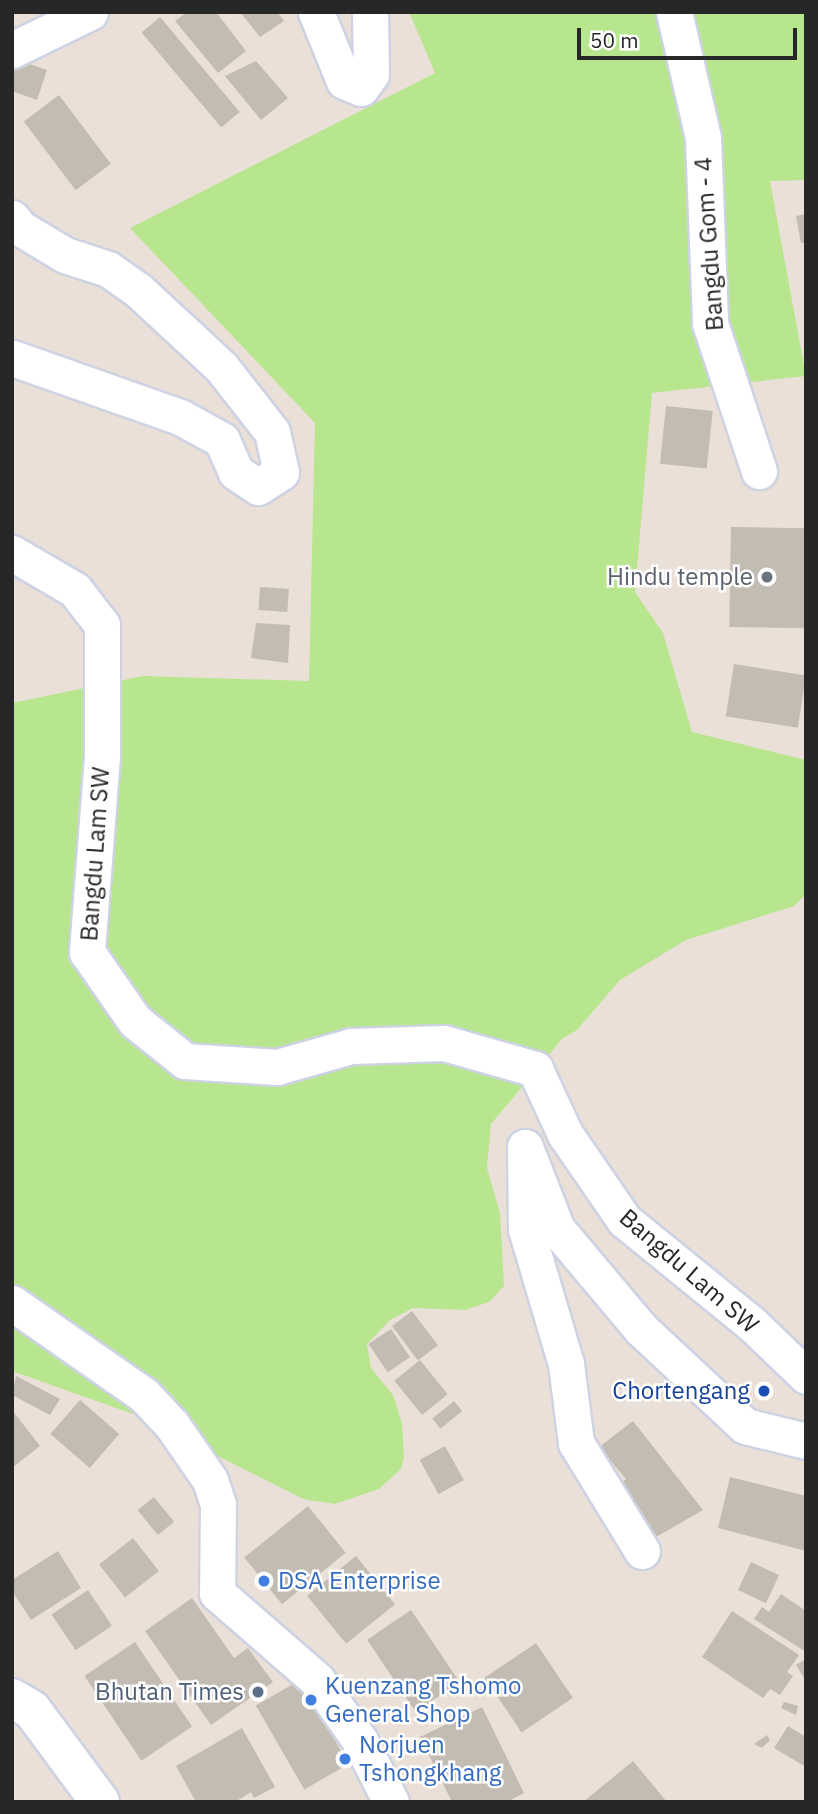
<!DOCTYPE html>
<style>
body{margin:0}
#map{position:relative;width:818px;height:1814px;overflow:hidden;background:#ebe0d7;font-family:"IBM Plex Sans",sans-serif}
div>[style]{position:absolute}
.green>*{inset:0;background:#b7e68f}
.building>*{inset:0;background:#c2bcb3;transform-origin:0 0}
.roads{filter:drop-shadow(2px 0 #cdd3e2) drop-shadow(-2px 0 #cdd3e2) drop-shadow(0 2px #cdd3e2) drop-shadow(0 -2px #cdd3e2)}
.minor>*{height:35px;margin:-17.5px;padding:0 17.5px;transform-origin:17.5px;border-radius:17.5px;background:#fff}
.tertiary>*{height:38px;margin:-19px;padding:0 19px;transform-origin:19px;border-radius:19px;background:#fff}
.dots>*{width:19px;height:19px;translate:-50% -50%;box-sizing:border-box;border:4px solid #fff;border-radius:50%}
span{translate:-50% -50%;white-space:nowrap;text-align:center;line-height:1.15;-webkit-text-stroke:5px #fff;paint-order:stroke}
.street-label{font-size:24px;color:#272727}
.worship-label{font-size:24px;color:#5b616d}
.right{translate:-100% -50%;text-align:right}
.transit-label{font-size:24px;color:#164399}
.shop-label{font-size:24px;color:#366cbe}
.left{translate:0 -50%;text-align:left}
.service-label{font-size:24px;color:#4e5e75}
.frame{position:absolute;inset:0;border:14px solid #272727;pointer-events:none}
.scale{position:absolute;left:577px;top:28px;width:220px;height:32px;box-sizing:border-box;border:4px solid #272727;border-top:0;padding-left:9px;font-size:21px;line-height:24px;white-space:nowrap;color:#272727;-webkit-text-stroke:5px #fff;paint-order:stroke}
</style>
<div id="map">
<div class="green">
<i style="clip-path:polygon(409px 12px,806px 12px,806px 180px,770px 181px,806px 376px,652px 393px,635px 592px,663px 633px,692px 732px,806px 760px,806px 894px,794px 906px,686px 940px,620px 980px,577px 1030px,562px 1039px,491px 1124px,487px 1168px,500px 1213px,504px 1286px,489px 1302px,465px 1310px,413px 1308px,390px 1320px,367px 1344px,371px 1368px,393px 1395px,402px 1423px,404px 1457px,401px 1469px,379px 1489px,335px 1504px,303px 1499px,136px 1415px,12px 1371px,12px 703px,143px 676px,309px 681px,315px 423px,130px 228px,435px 73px)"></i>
</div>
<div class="building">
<i style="clip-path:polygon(187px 12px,216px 12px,246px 51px,218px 73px,175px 21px)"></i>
<i style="clip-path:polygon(240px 12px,277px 12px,284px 21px,260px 37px)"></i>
<i style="left:160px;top:17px;width:124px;height:24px;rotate:50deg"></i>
<i style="clip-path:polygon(12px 58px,47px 70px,37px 100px,12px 91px)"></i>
<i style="clip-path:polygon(256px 61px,288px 98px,261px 120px,225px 76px)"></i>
<i style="left:59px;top:95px;width:86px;height:44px;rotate:53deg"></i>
<i style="clip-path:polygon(806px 214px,806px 243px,801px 243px,796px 216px)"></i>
<i style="left:666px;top:406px;width:47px;height:58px;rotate:6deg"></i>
<i style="left:731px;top:527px;width:75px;height:100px;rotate:1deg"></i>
<i style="left:260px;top:587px;width:29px;height:23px;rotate:4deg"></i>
<i style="clip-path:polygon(256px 623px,290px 625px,288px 663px,251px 658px)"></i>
<i style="left:734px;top:664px;width:73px;height:53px;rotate:9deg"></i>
<i style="left:412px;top:1311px;width:43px;height:25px;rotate:53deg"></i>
<i style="left:391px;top:1329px;width:34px;height:27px;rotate:56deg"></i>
<i style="left:420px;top:1360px;width:44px;height:33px;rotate:51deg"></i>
<i style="clip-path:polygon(16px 1376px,60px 1399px,50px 1415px,12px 1395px)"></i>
<i style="left:80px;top:1400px;width:52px;height:45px;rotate:41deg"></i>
<i style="left:454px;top:1401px;width:13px;height:28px;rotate:51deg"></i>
<i style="clip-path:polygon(12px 1410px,40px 1446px,12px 1468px)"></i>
<i style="clip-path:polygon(633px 1421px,703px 1510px,651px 1540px,609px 1492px,626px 1479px,599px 1447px)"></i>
<i style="left:445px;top:1446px;width:39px;height:29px;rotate:61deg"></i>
<i style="clip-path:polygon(730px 1477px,806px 1496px,806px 1551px,718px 1528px)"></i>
<i style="left:154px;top:1497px;width:32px;height:21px;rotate:51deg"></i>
<i style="left:308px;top:1506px;width:60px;height:82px;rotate:51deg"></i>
<i style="left:133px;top:1538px;width:42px;height:43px;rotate:52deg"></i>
<i style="clip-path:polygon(58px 1551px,81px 1588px,31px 1620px,12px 1591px,12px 1580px)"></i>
<i style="left:356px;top:1556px;width:62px;height:63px;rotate:51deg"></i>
<i style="left:751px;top:1562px;width:31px;height:31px;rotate:25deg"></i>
<i style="left:88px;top:1590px;width:43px;height:44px;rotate:56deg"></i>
<i style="clip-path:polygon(781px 1594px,806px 1611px,806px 1652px,754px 1619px,762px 1607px,769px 1612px)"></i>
<i style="clip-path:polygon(192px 1598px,234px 1658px,248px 1648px,273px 1682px,211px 1725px,145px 1631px)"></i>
<i style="left:411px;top:1610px;width:87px;height:53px;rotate:56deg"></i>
<i style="clip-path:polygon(732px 1611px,799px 1655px,787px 1672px,793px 1676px,780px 1695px,770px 1689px,763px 1698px,702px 1657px)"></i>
<i style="left:135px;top:1642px;width:102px;height:61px;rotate:56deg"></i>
<i style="left:536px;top:1643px;width:66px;height:62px;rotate:56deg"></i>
<i style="clip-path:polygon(806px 1659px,806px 1681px,796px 1665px)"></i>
<i style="left:300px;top:1680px;width:97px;height:51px;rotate:60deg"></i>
<i style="clip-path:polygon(784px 1702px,798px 1706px,796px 1715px,781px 1708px)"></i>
<i style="clip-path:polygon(482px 1707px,524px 1793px,507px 1802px,452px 1802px,420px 1737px)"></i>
<i style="clip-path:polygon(788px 1726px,806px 1737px,806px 1767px,774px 1748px)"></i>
<i style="clip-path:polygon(242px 1728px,275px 1787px,254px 1798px,251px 1792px,235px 1802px,196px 1802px,176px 1766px)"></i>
<i style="clip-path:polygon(767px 1735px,770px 1740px,762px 1748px,754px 1744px)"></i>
<i style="clip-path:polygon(633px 1761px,667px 1802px,583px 1802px)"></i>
</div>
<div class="roads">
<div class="minor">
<i style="left:316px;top:12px;width:74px;rotate:67.9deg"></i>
<i style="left:344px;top:81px;width:18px;rotate:22deg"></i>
<i style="left:361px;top:88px;width:17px;rotate:-54deg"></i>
<i style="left:371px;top:74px;width:62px;rotate:-90.9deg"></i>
<i style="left:674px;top:12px;width:129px;rotate:77deg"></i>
<i style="left:703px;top:138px;width:185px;rotate:87.8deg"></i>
<i style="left:710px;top:323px;width:156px;rotate:71.7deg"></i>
<i style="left:12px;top:50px;width:87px;rotate:-26deg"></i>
<i style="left:12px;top:218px;width:13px;rotate:51deg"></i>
<i style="left:20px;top:228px;width:52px;rotate:31deg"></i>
<i style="left:65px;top:255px;width:45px;rotate:18deg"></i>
<i style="left:108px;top:269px;width:37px;rotate:35deg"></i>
<i style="left:138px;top:290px;width:69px;rotate:42.7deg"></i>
<i style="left:189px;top:337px;width:45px;rotate:43.2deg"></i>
<i style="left:222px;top:368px;width:81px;rotate:52deg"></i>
<i style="left:272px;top:432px;width:41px;rotate:77.3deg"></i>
<i style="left:281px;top:472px;width:27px;rotate:147deg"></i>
<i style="left:258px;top:487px;width:27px;rotate:-146deg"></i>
<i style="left:236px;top:472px;width:35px;rotate:-114deg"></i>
<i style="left:222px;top:440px;width:48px;rotate:-151.3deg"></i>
<i style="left:180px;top:417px;width:178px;rotate:-160.6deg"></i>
<i style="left:12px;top:553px;width:73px;rotate:30.4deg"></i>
<i style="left:75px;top:590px;width:44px;rotate:52.4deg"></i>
<i style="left:102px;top:625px;width:131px;rotate:90deg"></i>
<i style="left:102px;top:756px;width:197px;rotate:94.4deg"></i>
<i style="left:87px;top:952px;width:84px;rotate:55.2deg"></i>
<i style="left:135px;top:1021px;width:64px;rotate:38.7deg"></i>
<i style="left:185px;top:1061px;width:92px;rotate:3.7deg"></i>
<i style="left:277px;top:1067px;width:77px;rotate:-15.8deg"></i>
<i style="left:351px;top:1046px;width:93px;rotate:-1.8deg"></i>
<i style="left:444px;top:1043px;width:95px;rotate:15.9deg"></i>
<i style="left:535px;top:1069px;width:72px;rotate:65.2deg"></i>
<i style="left:565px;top:1134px;width:104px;rotate:55.5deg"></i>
<i style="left:624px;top:1220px;width:165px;rotate:39.1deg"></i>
<i style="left:752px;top:1324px;width:75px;rotate:43.9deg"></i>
<i style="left:12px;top:1303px;width:161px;rotate:34.9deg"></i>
<i style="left:144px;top:1395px;width:41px;rotate:47deg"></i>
<i style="left:172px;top:1425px;width:67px;rotate:55.4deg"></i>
<i style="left:210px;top:1480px;width:25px;rotate:72deg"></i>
<i style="left:218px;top:1504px;width:89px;rotate:90.6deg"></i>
<i style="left:217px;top:1593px;width:133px;rotate:41deg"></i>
<i style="left:317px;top:1680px;width:75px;rotate:54.8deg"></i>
<i style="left:360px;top:1741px;width:68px;rotate:63.1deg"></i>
<i style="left:642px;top:1551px;width:127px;rotate:-121.4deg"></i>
<i style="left:576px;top:1443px;width:80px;rotate:-97.2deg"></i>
<i style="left:566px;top:1364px;width:141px;rotate:-106.5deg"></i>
<i style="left:526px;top:1229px;width:82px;rotate:-90.7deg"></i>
<i style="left:525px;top:1147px;width:88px;rotate:68.7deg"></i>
<i style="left:557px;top:1229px;width:131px;rotate:50deg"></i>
<i style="left:641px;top:1329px;width:142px;rotate:43deg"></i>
<i style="left:745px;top:1426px;width:63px;rotate:13.8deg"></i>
</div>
<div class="tertiary">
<i style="left:12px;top:1698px;width:23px;rotate:31deg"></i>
<i style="left:32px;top:1710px;width:114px;rotate:53.5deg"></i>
</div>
</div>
<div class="dots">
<i style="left:767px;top:577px;background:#6b7280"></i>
<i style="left:764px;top:1391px;background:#1a4fb4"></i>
<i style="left:264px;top:1581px;background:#3f7fe0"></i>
<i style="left:258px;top:1692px;background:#5c6f8a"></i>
<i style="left:311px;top:1700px;background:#3f7fe0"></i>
<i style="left:345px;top:1759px;background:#3f7fe0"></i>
</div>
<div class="street-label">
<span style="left:709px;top:244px;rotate:-94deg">Bangdu Gom - 4</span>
<span style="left:95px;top:854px;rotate:-86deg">Bangdu Lam SW</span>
<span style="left:689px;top:1271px;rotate:41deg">Bangdu Lam SW</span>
</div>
<div class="worship-label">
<span class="right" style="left:753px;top:577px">Hindu temple</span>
</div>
<div class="transit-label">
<span class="right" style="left:750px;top:1391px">Chortengang</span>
</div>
<div class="shop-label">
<span class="left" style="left:278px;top:1581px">DSA Enterprise</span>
<span class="left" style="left:325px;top:1700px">Kuenzang Tshomo<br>General Shop</span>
<span class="left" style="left:359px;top:1759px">Norjuen<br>Tshongkhang</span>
</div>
<div class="service-label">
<span class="right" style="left:244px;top:1692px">Bhutan Times</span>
</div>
<div class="frame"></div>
<div class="scale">50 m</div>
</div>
